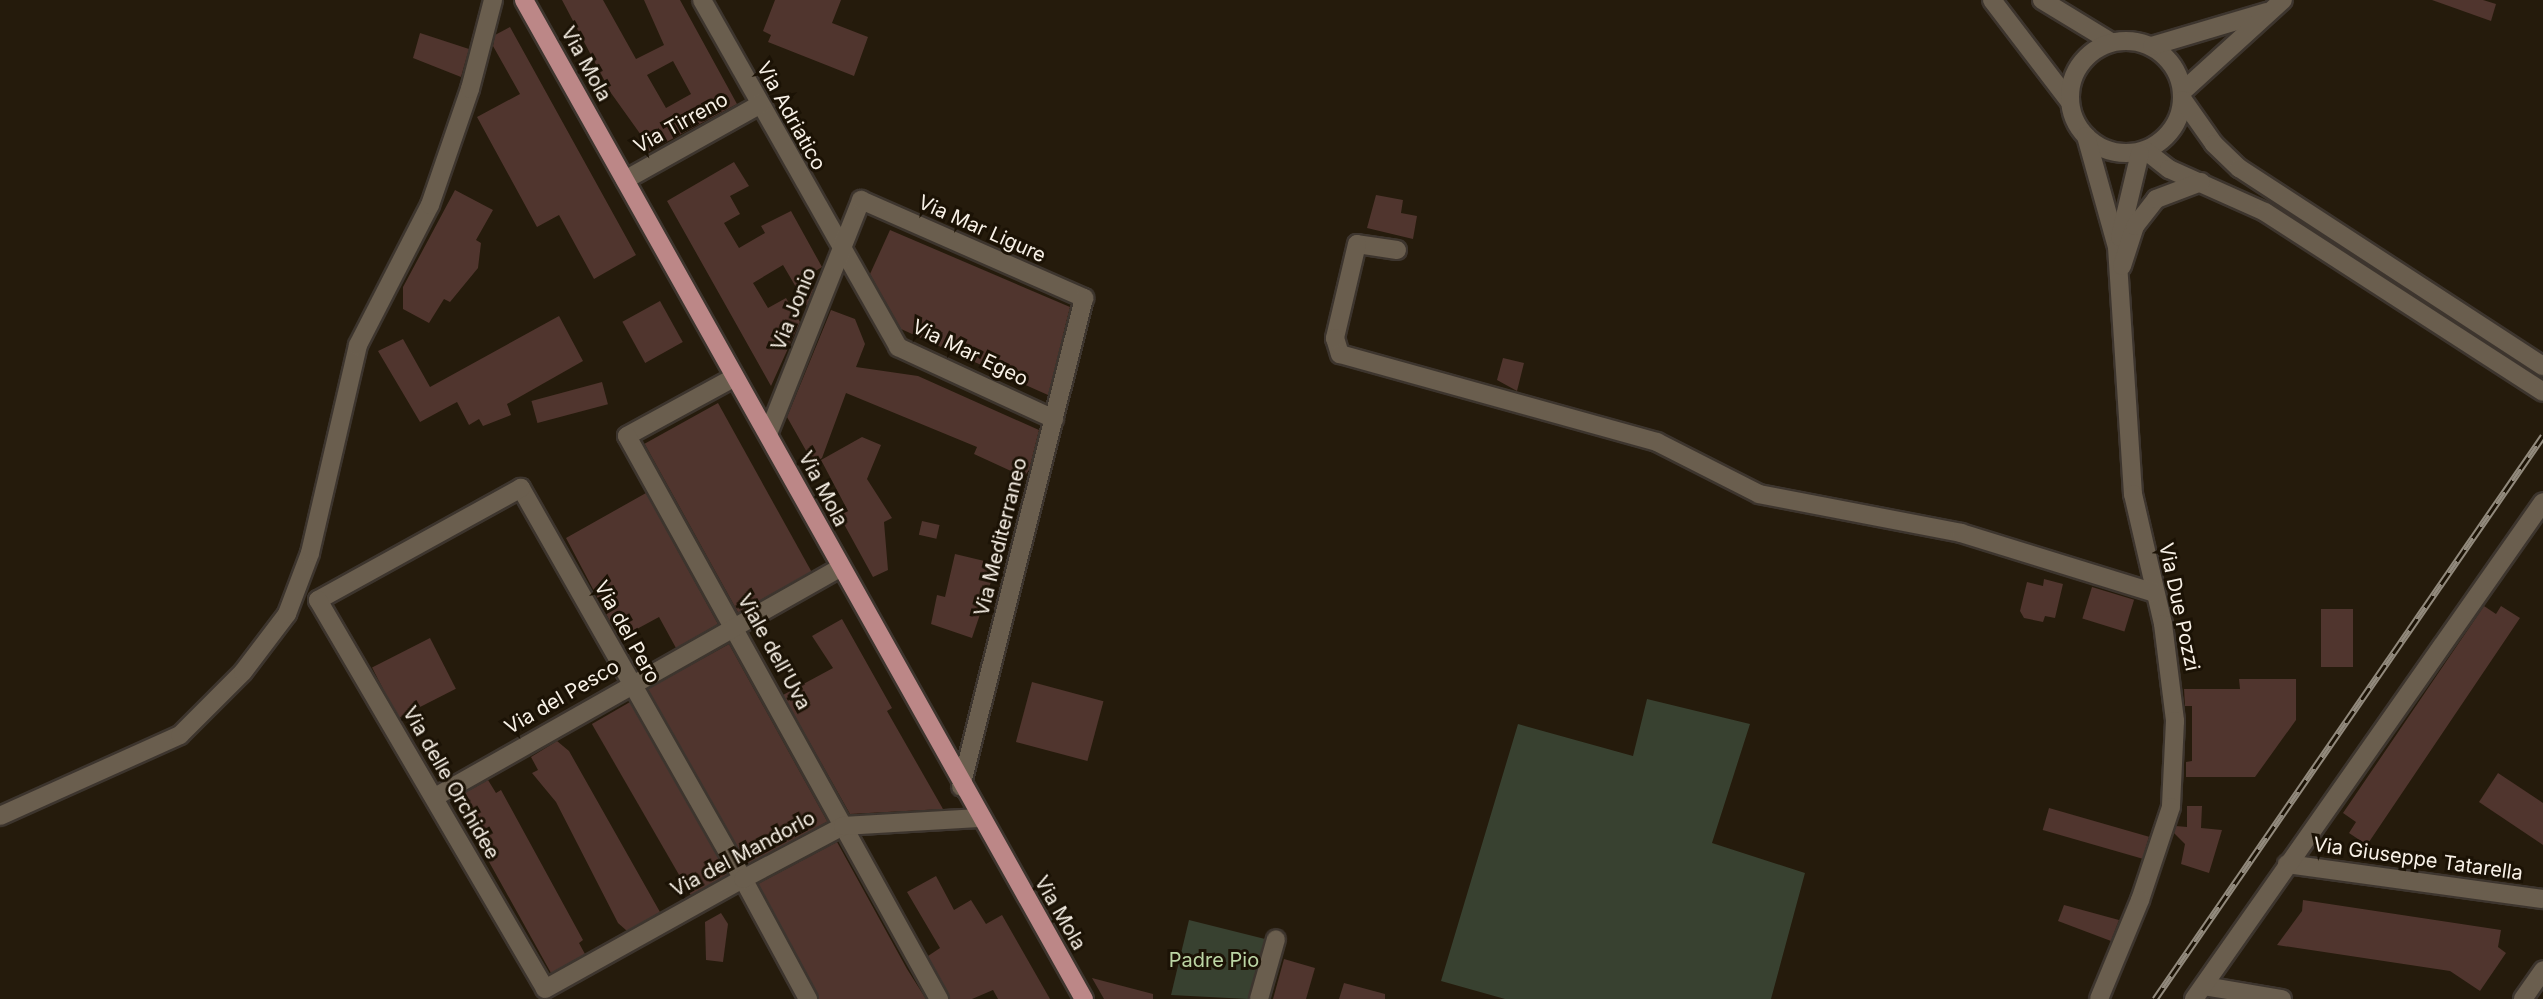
<!DOCTYPE html>
<style>
body{margin:0}
#map{position:relative;width:2543px;height:999px;overflow:hidden;background:#251b0c;font-family:Inter,sans-serif}
div>[style]{position:absolute}
.green>*{inset:0;background:#384130}
.building>*{inset:0;background:#50352e;transform-origin:0 0}
.roads{filter:drop-shadow(2px 0 #3d352e) drop-shadow(-2px 0 #3d352e) drop-shadow(0 2px #3d352e) drop-shadow(0 -2px #3d352e)}
.minor>*{height:18px;margin:-9px;padding:0 9px;transform-origin:9px;border-radius:9px;background:#6a5e4e}
.minor>.ring{margin:-9px;padding:0;box-sizing:content-box;background:none;border:18px solid #6a5e4e;border-radius:50%}
.major>*{height:18px;margin:-9px;padding:0 9px;transform-origin:9px;border-radius:9px;background:#bc8787}
.rail>*{height:7px;margin-top:-3.5px;transform-origin:0;background:repeating-linear-gradient(90deg,#1b1205 0 14px,#928a7d 0 28px);box-sizing:border-box;border-block:2px solid #928a7d}
span{translate:-50% -50%;white-space:nowrap;text-align:center;line-height:1.15;-webkit-text-stroke:6px #1b1205;paint-order:stroke}
.street-label{font-size:20px;color:#f8f1e7}
.park-label{font-size:20px;color:#bbd5a4}
</style>
<div id="map">
<div class="green">
<i style="clip-path:polygon(1647px 699px,1750px 724px,1712px 843px,1805px 873px,1771px 999px,1505px 999px,1441px 981px,1518px 724px,1633px 756px)"></i>
<i style="clip-path:polygon(1189px 920px,1265px 939px,1248px 999px,1171px 995px)"></i>
</div>
<div class="building">
<i style="clip-path:polygon(evenodd,562px 0,603px 0,636px 59px,664px 45px,644px 0,680px 0,737px 104px,646px 153px,641px 135px,611px 93px,562px 0,673px 61px,691px 94px,666px 108px,647px 75px,673px 61px)"></i>
<i style="clip-path:polygon(775px 0,841px 0,832px 23px,868px 37px,854px 76px,768px 42px,771px 35px,763px 31px)"></i>
<i style="clip-path:polygon(2432px 0,2483px 0,2496px 4px,2491px 21px)"></i>
<i style="clip-path:polygon(510px 27px,636px 255px,594px 279px,559px 215px,537px 227px,477px 117px,520px 94px,493px 46px,495px 35px)"></i>
<i style="clip-path:polygon(420px 33px,469px 49px,461px 77px,413px 58px)"></i>
<i style="clip-path:polygon(734px 162px,749px 186px,730px 196px,740px 214px,724px 223px,739px 248px,765px 233px,761px 226px,791px 211px,822px 267px,806px 277px,813px 290px,807px 306px,783px 265px,753px 283px,768px 308px,786px 298px,800px 322px,771px 386px,667px 201px)"></i>
<i style="clip-path:polygon(455px 190px,493px 210px,476px 240px,481px 243px,478px 268px,450px 302px,444px 299px,429px 323px,403px 309px,403px 287px)"></i>
<i style="clip-path:polygon(1376px 195px,1403px 200px,1401px 213px,1417px 216px,1413px 239px,1367px 228px)"></i>
<i style="clip-path:polygon(890px 230px,1070px 307px,1048px 395px,901px 329px,870px 274px)"></i>
<i style="left:660px;top:301px;width:47px;height:43px;rotate:61deg"></i>
<i style="clip-path:polygon(831px 310px,855px 319px,865px 344px,856px 367px,918px 376px,1039px 430px,1029px 470px,1024px 477px,974px 454px,977px 447px,846px 393px,822px 458px,813px 463px,787px 417px)"></i>
<i style="clip-path:polygon(559px 316px,583px 361px,507px 404px,511px 415px,483px 426px,479px 419px,469px 425px,457px 402px,420px 422px,378px 351px,403px 339px,430px 387px)"></i>
<i style="clip-path:polygon(1503px 358px,1524px 363px,1517px 391px,1497px 380px)"></i>
<i style="left:602px;top:382px;width:23px;height:73px;rotate:75deg"></i>
<i style="left:718px;top:403px;width:193px;height:84px;rotate:61deg"></i>
<i style="clip-path:polygon(862px 437px,881px 445px,867px 479px,892px 518px,884px 522px,888px 570px,873px 577px,839px 515px,848px 511px,821px 460px)"></i>
<i style="clip-path:polygon(646px 493px,718px 624px,676px 648px,659px 617px,624px 636px,618px 624px,612px 625px,566px 538px)"></i>
<i style="left:922px;top:521px;width:18px;height:14px;rotate:13deg"></i>
<i style="clip-path:polygon(955px 554px,997px 564px,972px 638px,931px 624px,937px 595px,945px 597px)"></i>
<i style="clip-path:polygon(2044px 579px,2063px 584px,2055px 618px,2045px 616px,2043px 622px,2024px 618px,2020px 611px,2027px 582px,2043px 586px)"></i>
<i style="left:2092px;top:587px;width:44px;height:33px;rotate:17deg"></i>
<i style="clip-path:polygon(2484px 606px,2496px 614px,2501px 606px,2520px 618px,2367px 845px,2349px 833px,2356px 822px,2343px 813px)"></i>
<i style="left:2321px;top:609px;width:32px;height:58px"></i>
<i style="clip-path:polygon(842px 619px,892px 708px,887px 711px,943px 809px,850px 814px,783px 695px,833px 668px,812px 636px)"></i>
<i style="left:430px;top:638px;width:57px;height:65px;rotate:63deg"></i>
<i style="left:729px;top:644px;width:203px;height:93px;rotate:61deg"></i>
<i style="clip-path:polygon(2239px 679px,2296px 679px,2296px 720px,2255px 777px,2186px 777px,2186px 762px,2192px 761px,2192px 706px,2185px 706px,2184px 689px,2240px 689px)"></i>
<i style="left:1032px;top:682px;width:74px;height:62px;rotate:15deg"></i>
<i style="left:630px;top:702px;width:199px;height:44px;rotate:60deg"></i>
<i style="clip-path:polygon(557px 741px,569px 751px,660px 912px,627px 931px,618px 923px,556px 802px,532px 773px,538px 770px,531px 757px)"></i>
<i style="clip-path:polygon(2498px 773px,2543px 803px,2543px 845px,2479px 802px)"></i>
<i style="clip-path:polygon(488px 780px,496px 793px,501px 790px,583px 940px,579px 943px,585px 954px,551px 973px,454px 799px)"></i>
<i style="clip-path:polygon(2187px 806px,2202px 806px,2201px 828px,2222px 830px,2209px 873px,2181px 864px,2185px 844px,2174px 833px,2176px 826px,2187px 827px)"></i>
<i style="left:2049px;top:808px;width:104px;height:23px;rotate:16deg"></i>
<i style="clip-path:polygon(837px 842px,907px 969px,926px 999px,819px 999px,758px 884px)"></i>
<i style="clip-path:polygon(936px 876px,954px 910px,971px 900px,986px 924px,1002px 915px,1050px 999px,998px 999px,993px 990px,972px 999px,950px 999px,928px 956px,940px 948px,907px 892px)"></i>
<i style="clip-path:polygon(2303px 900px,2501px 930px,2498px 947px,2506px 953px,2480px 991px,2450px 971px,2277px 945px,2302px 911px)"></i>
<i style="clip-path:polygon(2064px 905px,2119px 920px,2111px 941px,2058px 921px)"></i>
<i style="clip-path:polygon(721px 913px,728px 924px,723px 962px,706px 960px,705px 922px)"></i>
<i style="clip-path:polygon(1284px 959px,1315px 968px,1306px 999px,1273px 999px)"></i>
<i style="clip-path:polygon(1092px 978px,1153px 994px,1153px 999px,1104px 999px)"></i>
<i style="clip-path:polygon(1344px 983px,1385px 994px,1385px 999px,1339px 999px)"></i>
</div>
<div class="roads">
<div class="minor">
<i style="left:702px;top:0;width:399px;rotate:60.5deg"></i>
<i style="left:898px;top:347px;width:172px;rotate:24.8deg"></i>
<i style="left:1992px;top:0;width:128px;rotate:52.6deg"></i>
<i style="left:2042px;top:0;width:81px;rotate:31.3deg"></i>
<i class="ring" style="left:2070px;top:41px;width:94px;height:94px"></i>
<i style="left:2152px;top:46px;width:120px;rotate:-16.5deg"></i>
<i style="left:2183px;top:91px;width:135px;rotate:-42.3deg"></i>
<i style="left:2183px;top:100px;width:54px;rotate:54.8deg"></i>
<i style="left:2214px;top:144px;width:35px;rotate:44deg"></i>
<i style="left:2239px;top:168px;width:363px;rotate:33.1deg"></i>
<i style="left:2086px;top:136px;width:115px;rotate:74.4deg"></i>
<i style="left:2117px;top:247px;width:248px;rotate:86.3deg"></i>
<i style="left:2133px;top:494px;width:133px;rotate:77deg"></i>
<i style="left:2163px;top:624px;width:98px;rotate:82.9deg"></i>
<i style="left:2175px;top:721px;width:86px;rotate:92.7deg"></i>
<i style="left:2171px;top:807px;width:98px;rotate:108.4deg"></i>
<i style="left:2140px;top:900px;width:107px;rotate:112.5deg"></i>
<i style="left:2146px;top:151px;width:29px;rotate:38deg"></i>
<i style="left:2169px;top:169px;width:105px;rotate:24.1deg"></i>
<i style="left:2265px;top:212px;width:331px;rotate:32.9deg"></i>
<i style="left:625px;top:180px;width:154px;rotate:-29.2deg"></i>
<i style="left:2120px;top:237px;width:86px;rotate:-76.6deg"></i>
<i style="left:1397px;top:250px;width:40px;rotate:-171.5deg"></i>
<i style="left:1357px;top:244px;width:97px;rotate:103.2deg"></i>
<i style="left:1335px;top:338px;width:17px;rotate:73deg"></i>
<i style="left:1340px;top:354px;width:329px;rotate:15.5deg"></i>
<i style="left:1657px;top:442px;width:114px;rotate:27deg"></i>
<i style="left:1759px;top:494px;width:206px;rotate:10.9deg"></i>
<i style="left:1961px;top:533px;width:203px;rotate:17.2deg"></i>
<i style="left:2122px;top:266px;width:42px;rotate:-72deg"></i>
<i style="left:2135px;top:226px;width:34px;rotate:-52deg"></i>
<i style="left:2156px;top:199px;width:48px;rotate:-20.7deg"></i>
<i style="left:735px;top:377px;width:123px;rotate:151.4deg"></i>
<i style="left:627px;top:436px;width:644px;rotate:61.01deg"></i>
<i style="left:768px;top:434px;width:252px;rotate:-68.3deg"></i>
<i style="left:861px;top:200px;width:244px;rotate:23.7deg"></i>
<i style="left:1084px;top:298px;width:504px;rotate:104.12deg"></i>
<i style="left:435px;top:797px;width:465px;rotate:-29.5deg"></i>
<i style="left:0;top:816px;width:197px;rotate:-24.2deg"></i>
<i style="left:180px;top:735px;width:89px;rotate:-45deg"></i>
<i style="left:243px;top:672px;width:73px;rotate:-52.8deg"></i>
<i style="left:287px;top:614px;width:65px;rotate:-69.3deg"></i>
<i style="left:310px;top:553px;width:213px;rotate:-77deg"></i>
<i style="left:358px;top:345px;width:157px;rotate:-62.8deg"></i>
<i style="left:430px;top:205px;width:123px;rotate:-71deg"></i>
<i style="left:470px;top:89px;width:92px;rotate:-75.5deg"></i>
<i style="left:2287px;top:864px;width:258px;rotate:7.8deg"></i>
<i style="left:2204px;top:986px;width:79px;rotate:9.5deg"></i>
<i style="left:808px;top:999px;width:136px;rotate:-118.4deg"></i>
<i style="left:743px;top:879px;width:450px;rotate:-119.6deg"></i>
<i style="left:521px;top:488px;width:232px;rotate:151.1deg"></i>
<i style="left:318px;top:600px;width:450px;rotate:59.7deg"></i>
<i style="left:545px;top:989px;width:227px;rotate:-29.1deg"></i>
<i style="left:743px;top:879px;width:113px;rotate:-27.9deg"></i>
<i style="left:843px;top:826px;width:136px;rotate:-3.4deg"></i>
<i style="left:1259px;top:999px;width:62px;rotate:-74.2deg"></i>
<i style="left:2194px;top:999px;width:607px;rotate:-54.92deg"></i>
<i style="left:2523px;top:999px;width:35px;rotate:-55deg"></i>
</div>
<div class="major">
<i style="left:524px;top:0;width:1145px;rotate:60.73deg"></i>
</div>
</div>
<div class="rail">
<i style="left:2155px;top:999px;width:684px;rotate:-55.43deg"></i>
</div>
<div class="street-label">
<span style="left:586px;top:64px;rotate:61deg">Via Mola</span>
<span style="left:791px;top:116px;rotate:61deg">Via Adriatico</span>
<span style="left:681px;top:123px;rotate:-29deg">Via Tirreno</span>
<span style="left:982px;top:229px;rotate:24deg">Via Mar Ligure</span>
<span style="left:794px;top:309px;rotate:-68deg">Via Jonio</span>
<span style="left:970px;top:353px;rotate:26deg">Via Mar Egeo</span>
<span style="left:823px;top:489px;rotate:62deg">Via Mola</span>
<span style="left:1001px;top:537px;rotate:-76deg">Via Mediterraneo</span>
<span style="left:2179px;top:607px;rotate:78deg">Via Due Pozzi</span>
<span style="left:627px;top:632px;rotate:61deg">Via del Pero</span>
<span style="left:774px;top:652px;rotate:61deg">Viale dell'Uva</span>
<span style="left:562px;top:697px;rotate:-30deg">Via del Pesco</span>
<span style="left:451px;top:783px;rotate:60deg">Via delle Orchidee</span>
<span style="left:743px;top:854px;rotate:-28deg">Via del Mandorlo</span>
<span style="left:2418px;top:859px;rotate:8deg">Via Giuseppe Tatarella</span>
<span style="left:1060px;top:913px;rotate:60deg">Via Mola</span>
</div>
<div class="park-label">
<span style="left:1214px;top:960px">Padre Pio</span>
</div>
</div>
